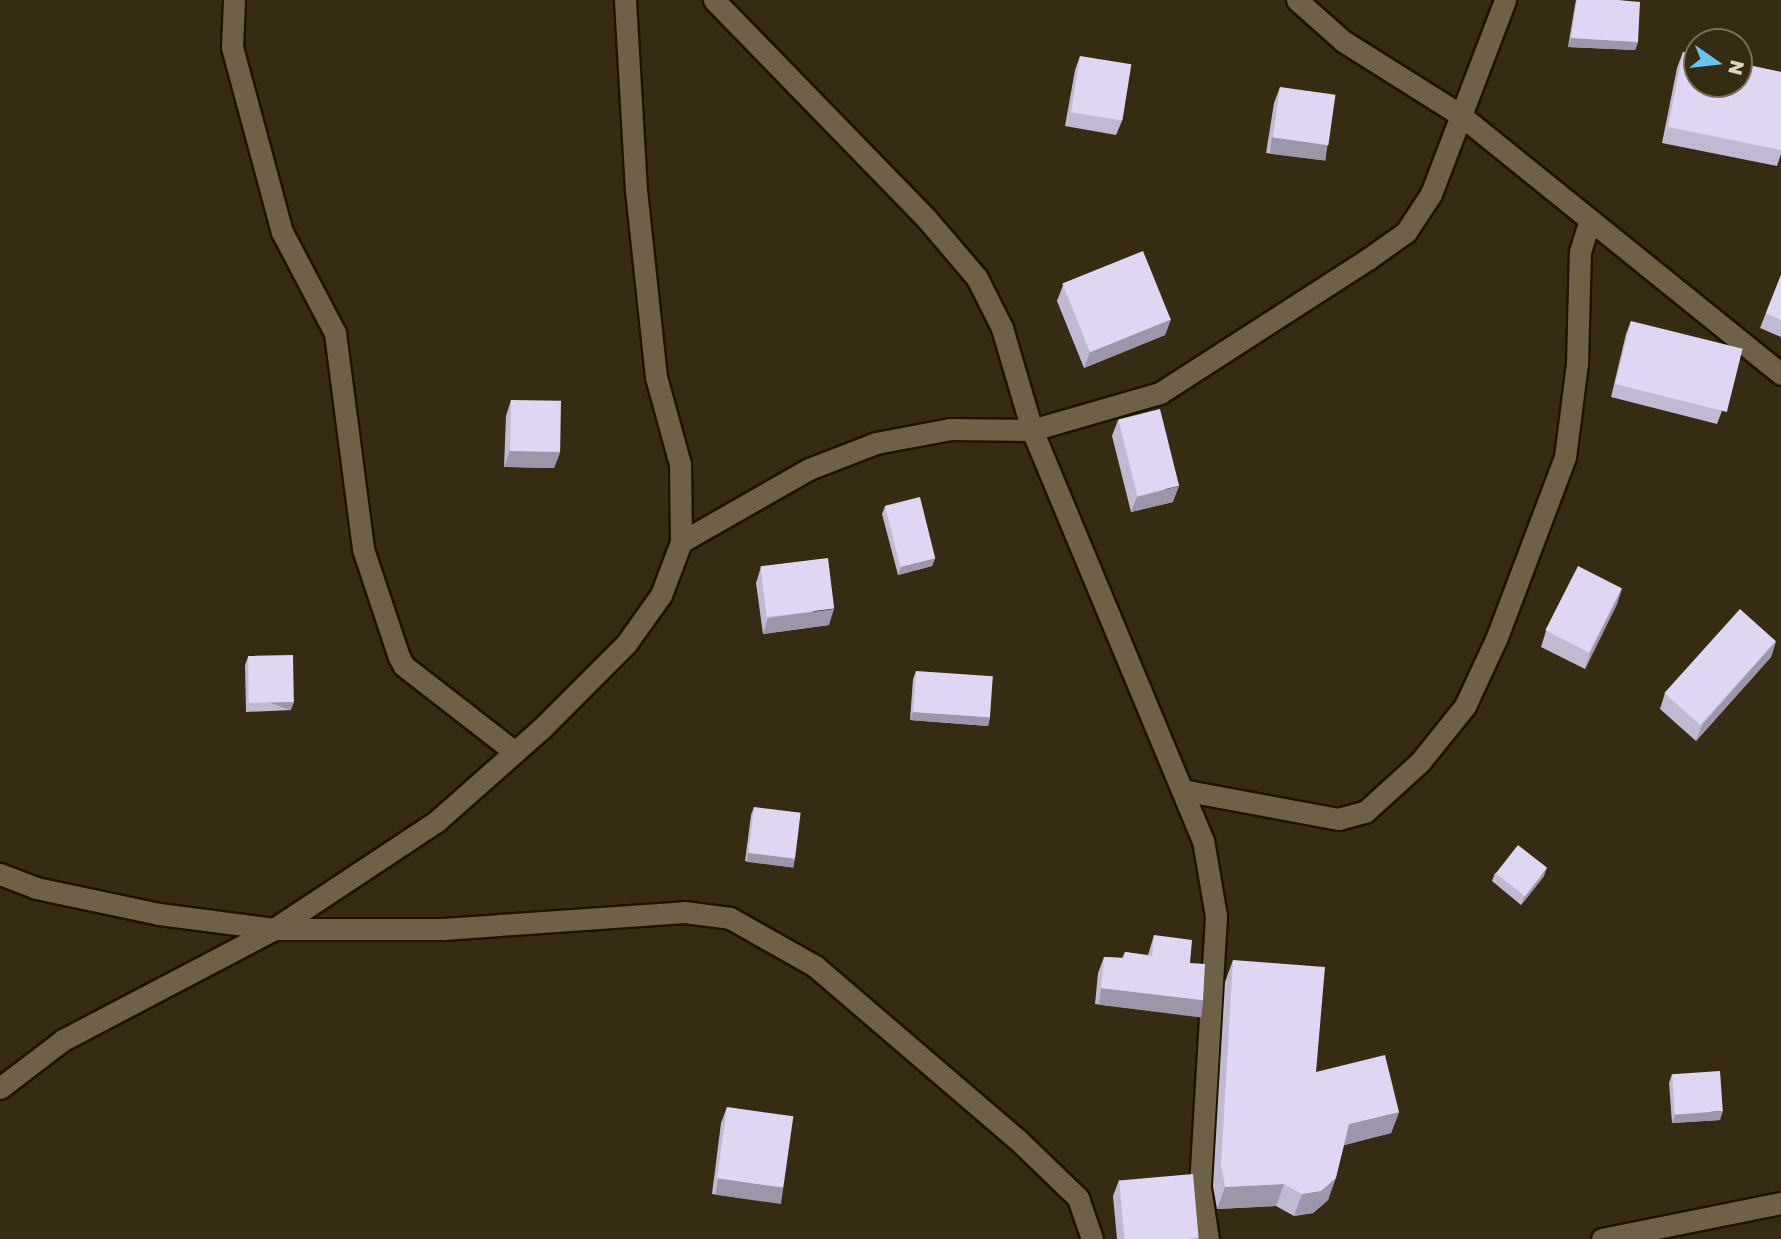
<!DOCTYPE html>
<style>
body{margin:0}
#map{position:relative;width:1781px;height:1239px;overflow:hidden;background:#382b14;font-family:"Golos Text",sans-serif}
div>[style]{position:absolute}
.roads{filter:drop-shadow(2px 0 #1f1300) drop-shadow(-2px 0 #1f1300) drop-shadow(0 2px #1f1300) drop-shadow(0 -2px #1f1300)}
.minor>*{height:21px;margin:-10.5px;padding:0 10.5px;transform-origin:10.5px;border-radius:10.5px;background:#6f6048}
.wall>*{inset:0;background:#c1b8d1}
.shaded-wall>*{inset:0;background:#9d96aa;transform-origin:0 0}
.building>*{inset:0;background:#e0d6f3;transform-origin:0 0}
span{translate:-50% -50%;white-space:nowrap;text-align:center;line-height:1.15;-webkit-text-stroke:7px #382b14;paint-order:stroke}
.north{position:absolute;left:1683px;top:28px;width:70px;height:70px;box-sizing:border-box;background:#382b14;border:2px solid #796e5b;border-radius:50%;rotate:104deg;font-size:19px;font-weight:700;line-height:28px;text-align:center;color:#dbd3c6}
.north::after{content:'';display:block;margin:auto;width:24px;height:32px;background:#69c4f0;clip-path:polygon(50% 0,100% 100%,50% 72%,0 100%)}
</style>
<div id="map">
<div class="roads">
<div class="minor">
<i style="left:234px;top:0;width:47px;rotate:92.4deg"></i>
<i style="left:232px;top:47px;width:192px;rotate:74.9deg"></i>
<i style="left:282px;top:232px;width:114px;rotate:62.3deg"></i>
<i style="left:335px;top:333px;width:218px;rotate:82.6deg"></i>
<i style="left:363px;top:549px;width:114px;rotate:71.6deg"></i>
<i style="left:399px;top:657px;width:10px;rotate:61deg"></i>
<i style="left:404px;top:666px;width:140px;rotate:37.8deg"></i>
<i style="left:714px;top:0;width:304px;rotate:45.8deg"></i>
<i style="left:926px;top:218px;width:79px;rotate:49.6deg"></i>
<i style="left:977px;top:278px;width:56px;rotate:63.4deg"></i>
<i style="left:1002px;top:328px;width:106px;rotate:73.6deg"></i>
<i style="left:1032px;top:430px;width:444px;rotate:67.4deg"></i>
<i style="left:1203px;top:840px;width:77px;rotate:80.3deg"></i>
<i style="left:1216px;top:916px;width:271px;rotate:93.4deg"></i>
<i style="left:1200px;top:1187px;width:53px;rotate:81.3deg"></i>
<i style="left:1297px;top:0;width:62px;rotate:41.7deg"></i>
<i style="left:1343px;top:41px;width:137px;rotate:32.2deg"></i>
<i style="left:1459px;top:114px;width:414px;rotate:38.9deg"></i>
<i style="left:681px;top:542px;width:147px;rotate:-29.7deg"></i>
<i style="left:809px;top:469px;width:72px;rotate:-21.2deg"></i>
<i style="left:876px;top:443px;width:75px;rotate:-10.7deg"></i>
<i style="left:950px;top:429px;width:82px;rotate:0.7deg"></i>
<i style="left:1032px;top:430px;width:133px;rotate:-16.1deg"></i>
<i style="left:1160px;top:393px;width:247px;rotate:-32.8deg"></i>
<i style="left:1368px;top:259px;width:47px;rotate:-35.4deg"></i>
<i style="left:1406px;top:232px;width:45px;rotate:-56.7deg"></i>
<i style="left:1431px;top:194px;width:208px;rotate:-69.1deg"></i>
<i style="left:1182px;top:790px;width:159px;rotate:10.5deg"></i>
<i style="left:1338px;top:819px;width:28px;rotate:-15deg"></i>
<i style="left:1365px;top:812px;width:74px;rotate:-42.3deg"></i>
<i style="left:1420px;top:762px;width:72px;rotate:-51.2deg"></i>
<i style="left:1465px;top:706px;width:76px;rotate:-65.1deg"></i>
<i style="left:1497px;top:637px;width:192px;rotate:-69.3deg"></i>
<i style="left:1565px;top:457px;width:95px;rotate:-82.7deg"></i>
<i style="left:1577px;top:363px;width:111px;rotate:-88.5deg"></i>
<i style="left:1580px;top:252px;width:31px;rotate:-73deg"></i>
<i style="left:0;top:874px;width:39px;rotate:21deg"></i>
<i style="left:36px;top:888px;width:126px;rotate:11.9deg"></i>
<i style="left:159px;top:914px;width:116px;rotate:7.4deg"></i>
<i style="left:274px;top:929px;width:169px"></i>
<i style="left:443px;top:929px;width:242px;rotate:-4deg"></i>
<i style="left:684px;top:912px;width:46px;rotate:7.4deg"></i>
<i style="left:730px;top:918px;width:98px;rotate:29.5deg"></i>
<i style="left:815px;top:966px;width:266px;rotate:40.6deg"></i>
<i style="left:1017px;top:1139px;width:85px;rotate:44deg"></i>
<i style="left:1078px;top:1198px;width:43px;rotate:71.1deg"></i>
<i style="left:0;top:1088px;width:79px;rotate:-37.3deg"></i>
<i style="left:63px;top:1040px;width:238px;rotate:-27.7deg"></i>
<i style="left:274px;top:929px;width:196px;rotate:-33.5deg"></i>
<i style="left:437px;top:821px;width:139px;rotate:-41.5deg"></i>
<i style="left:541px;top:729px;width:120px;rotate:-45deg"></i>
<i style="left:626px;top:644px;width:60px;rotate:-54.5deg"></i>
<i style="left:661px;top:595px;width:57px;rotate:-69.3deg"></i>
<i style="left:681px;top:542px;width:78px;rotate:-90.7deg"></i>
<i style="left:680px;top:464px;width:90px;rotate:-105.4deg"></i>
<i style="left:656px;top:377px;width:187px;rotate:-96.1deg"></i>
<i style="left:636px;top:191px;width:191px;rotate:-93.3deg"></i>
<i style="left:1602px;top:1239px;width:183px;rotate:-11.4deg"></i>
</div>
</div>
<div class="wall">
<i style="clip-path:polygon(1576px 0,1618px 0,1638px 42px,1635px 50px,1568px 47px,1575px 5px)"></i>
<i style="clip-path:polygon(1683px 52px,1781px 72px,1781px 154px,1777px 166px,1662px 143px,1677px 68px)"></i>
<i style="clip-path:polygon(1080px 56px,1122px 121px,1116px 135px,1065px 126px,1075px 70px)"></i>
<i style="clip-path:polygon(1280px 87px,1328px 144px,1322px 160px,1266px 153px,1274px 103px)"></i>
<i style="clip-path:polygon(1781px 275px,1781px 337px,1760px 328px)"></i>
<i style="clip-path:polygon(1063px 285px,1171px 319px,1165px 335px,1084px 368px,1057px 301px)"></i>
<i style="clip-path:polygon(1631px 321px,1722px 411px,1717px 424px,1611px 397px,1626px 334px)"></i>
<i style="clip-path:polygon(511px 400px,560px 452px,554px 468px,504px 467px,506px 416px)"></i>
<i style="clip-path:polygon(1118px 420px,1173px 502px,1131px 512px,1112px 436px)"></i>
<i style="clip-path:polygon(885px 506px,935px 558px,932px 566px,898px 575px,882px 514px)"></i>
<i style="clip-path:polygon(761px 567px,829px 625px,763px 634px,756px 583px)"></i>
<i style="clip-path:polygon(1622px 588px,1617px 604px,1585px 669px,1541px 647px,1546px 631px)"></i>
<i style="clip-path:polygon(1776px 641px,1771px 657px,1696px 741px,1660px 709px,1665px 693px)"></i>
<i style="clip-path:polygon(248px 657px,291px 710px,246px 712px,245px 665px)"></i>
<i style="clip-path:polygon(916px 671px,990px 717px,988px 726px,910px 720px,913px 679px)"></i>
<i style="clip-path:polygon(754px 807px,795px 859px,792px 867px,745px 861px,751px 815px)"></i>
<i style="clip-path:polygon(1495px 873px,1544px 876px,1521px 905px,1492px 881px)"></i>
<i style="clip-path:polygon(1154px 935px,1190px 963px,1203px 1000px,1197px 1016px,1095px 1004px,1098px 973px,1104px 957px,1122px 958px,1125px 952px,1148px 955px)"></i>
<i style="clip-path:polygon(1233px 960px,1316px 1072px,1399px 1112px,1391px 1133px,1344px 1145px,1328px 1200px,1313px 1213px,1294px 1216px,1276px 1206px,1217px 1209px,1213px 1186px,1225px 982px)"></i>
<i style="clip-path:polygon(1672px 1074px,1720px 1120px,1672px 1123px,1669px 1083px)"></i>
<i style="clip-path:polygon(727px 1107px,783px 1187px,778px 1203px,712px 1194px,721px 1123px)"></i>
<i style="clip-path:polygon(1119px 1180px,1199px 1239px,1117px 1239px,1113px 1196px)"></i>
</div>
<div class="shaded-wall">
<i style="clip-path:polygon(1571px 38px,1638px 42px,1635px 50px,1568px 47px)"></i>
<i style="left:1272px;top:137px;width:56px;height:17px;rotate:7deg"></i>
<i style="clip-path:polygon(1171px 319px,1165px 335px,1084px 368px,1090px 352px)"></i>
<i style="clip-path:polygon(510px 451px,560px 452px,554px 468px,504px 467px)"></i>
<i style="clip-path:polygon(1179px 486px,1173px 502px,1131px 512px,1137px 497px)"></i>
<i style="clip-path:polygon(935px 558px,932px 566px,898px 575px,901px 567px)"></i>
<i style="clip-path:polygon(1622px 588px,1617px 604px,1585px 669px,1590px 653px)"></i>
<i style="clip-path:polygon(834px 609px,829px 625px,763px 634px,768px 618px)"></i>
<i style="clip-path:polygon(1776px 641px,1771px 657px,1696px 741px,1702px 725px)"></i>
<i style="left:294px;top:702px;width:9px;height:45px;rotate:111deg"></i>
<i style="clip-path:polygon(913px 712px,990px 717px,988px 726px,910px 720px)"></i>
<i style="left:748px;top:853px;width:47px;height:9px;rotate:7deg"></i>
<i style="clip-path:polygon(1547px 868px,1544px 876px,1521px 905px,1524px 897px)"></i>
<i style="left:1101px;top:988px;width:103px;height:17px;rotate:7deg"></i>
<i style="clip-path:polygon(1723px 1111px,1720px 1120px,1672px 1123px,1675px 1115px)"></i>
<i style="clip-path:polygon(1399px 1112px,1391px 1133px,1341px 1146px,1349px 1124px)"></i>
<i style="left:718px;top:1178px;width:66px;height:17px;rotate:8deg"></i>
<i style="clip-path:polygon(1336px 1178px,1328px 1200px,1313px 1213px,1294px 1216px,1302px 1194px)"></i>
<i style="clip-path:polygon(1284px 1184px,1276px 1206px,1217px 1209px,1225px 1187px)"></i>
</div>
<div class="building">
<i style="clip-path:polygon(1577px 0,1618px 0,1640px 2px,1638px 42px,1571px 38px)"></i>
<i style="clip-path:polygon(1683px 52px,1697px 55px,1697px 84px,1739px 84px,1739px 63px,1781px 72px,1781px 150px,1668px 127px)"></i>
<i style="left:1080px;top:56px;width:52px;height:57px;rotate:9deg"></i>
<i style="left:1280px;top:87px;width:56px;height:51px;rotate:8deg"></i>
<i style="left:1143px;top:251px;width:74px;height:87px;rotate:68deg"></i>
<i style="clip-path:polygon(1781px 275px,1781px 320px,1766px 313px)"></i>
<i style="left:1631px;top:321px;width:115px;height:65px;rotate:14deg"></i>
<i style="left:511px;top:400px;width:50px;height:51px;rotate:1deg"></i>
<i style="left:1160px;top:409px;width:79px;height:43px;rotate:76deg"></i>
<i style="left:920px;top:497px;width:63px;height:36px;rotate:76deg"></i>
<i style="left:828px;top:558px;width:51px;height:68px;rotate:83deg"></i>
<i style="left:1578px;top:566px;width:49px;height:72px;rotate:27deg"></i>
<i style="left:1740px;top:609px;width:48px;height:113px;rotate:42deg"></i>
<i style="left:293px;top:655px;width:47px;height:45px;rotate:89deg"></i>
<i style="left:916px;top:671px;width:77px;height:41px;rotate:4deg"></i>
<i style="left:754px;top:807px;width:47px;height:46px;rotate:7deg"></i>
<i style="left:1518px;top:845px;width:37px;height:36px;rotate:38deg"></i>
<i style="clip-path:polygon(1154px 935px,1192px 940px,1190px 963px,1205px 964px,1203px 1000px,1101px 988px,1104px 957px,1124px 958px,1125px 952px,1152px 956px)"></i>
<i style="clip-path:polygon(1233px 960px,1325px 967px,1316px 1072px,1385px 1055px,1399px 1112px,1349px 1124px,1336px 1178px,1321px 1191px,1302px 1194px,1284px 1184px,1225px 1187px,1221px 1165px)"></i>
<i style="left:1720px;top:1071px;width:40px;height:48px;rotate:86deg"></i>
<i style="left:727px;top:1107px;width:67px;height:72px;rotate:8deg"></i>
<i style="left:1193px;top:1174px;width:64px;height:74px;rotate:85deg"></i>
</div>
<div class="north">N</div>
</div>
